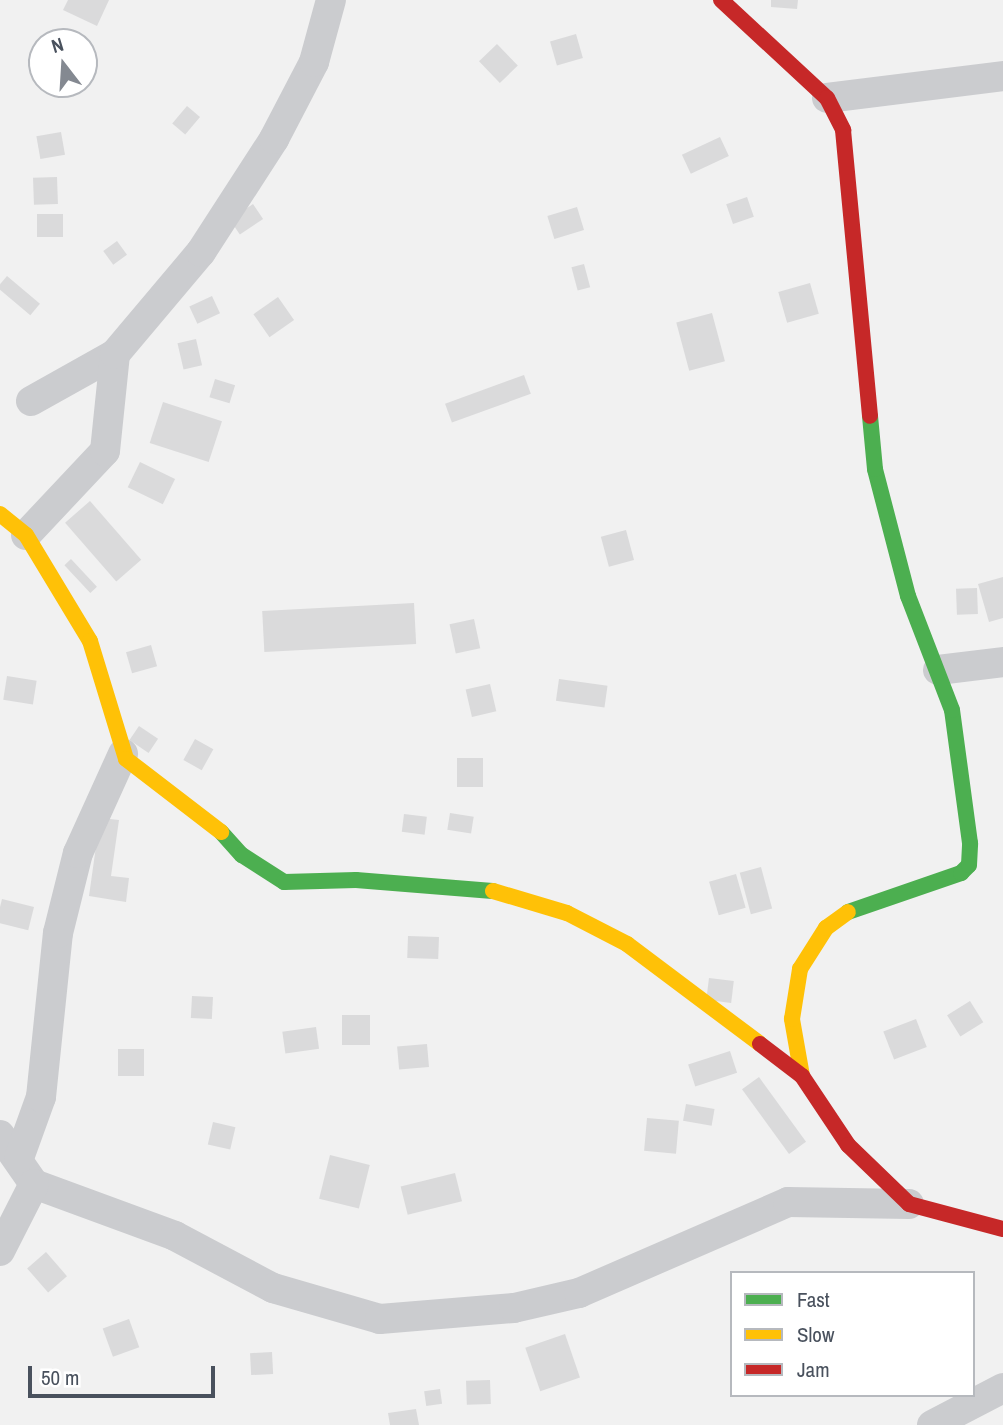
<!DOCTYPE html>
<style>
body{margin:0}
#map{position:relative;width:1003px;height:1425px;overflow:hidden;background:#f1f1f1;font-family:"Archivo Narrow",sans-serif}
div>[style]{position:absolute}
.building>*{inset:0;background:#dadadb;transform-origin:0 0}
.street>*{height:30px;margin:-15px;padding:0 15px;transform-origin:15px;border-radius:15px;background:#cbcccf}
.fast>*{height:16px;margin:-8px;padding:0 8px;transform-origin:8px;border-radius:8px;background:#4caf50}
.slow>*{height:16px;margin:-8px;padding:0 8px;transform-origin:8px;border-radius:8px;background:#ffc107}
.jam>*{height:16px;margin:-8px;padding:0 8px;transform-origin:8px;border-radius:8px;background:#c62828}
span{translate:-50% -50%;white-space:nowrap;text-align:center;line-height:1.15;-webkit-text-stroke:6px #fff;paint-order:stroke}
.legend{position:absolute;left:730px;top:1271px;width:245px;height:126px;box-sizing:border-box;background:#fff;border:2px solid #b6b9be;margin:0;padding:9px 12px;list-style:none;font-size:21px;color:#49515d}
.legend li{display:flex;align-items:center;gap:14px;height:35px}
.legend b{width:35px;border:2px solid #b6b9be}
.north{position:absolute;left:28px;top:28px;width:70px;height:70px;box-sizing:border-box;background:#fff;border:2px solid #b6b9be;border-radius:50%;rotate:343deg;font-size:19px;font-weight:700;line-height:28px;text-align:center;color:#49515d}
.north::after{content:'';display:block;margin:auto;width:24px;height:32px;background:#848991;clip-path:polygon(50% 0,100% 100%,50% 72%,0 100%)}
.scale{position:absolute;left:28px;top:1366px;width:187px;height:32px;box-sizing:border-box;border:4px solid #49515d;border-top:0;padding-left:9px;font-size:21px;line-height:24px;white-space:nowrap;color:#49515d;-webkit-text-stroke:5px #fff;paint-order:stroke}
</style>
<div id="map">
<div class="building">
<i style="clip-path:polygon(68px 0,109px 0,97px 26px,63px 10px)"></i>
<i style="clip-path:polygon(771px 0,798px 0,797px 9px,771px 7px)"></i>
<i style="left:576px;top:34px;width:25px;height:27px;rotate:74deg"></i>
<i style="left:497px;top:44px;width:30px;height:25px;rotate:46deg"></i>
<i style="left:187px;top:106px;width:17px;height:23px;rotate:40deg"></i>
<i style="left:61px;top:132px;width:23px;height:25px;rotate:80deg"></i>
<i style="left:720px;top:137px;width:21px;height:42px;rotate:65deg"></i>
<i style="left:57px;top:177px;width:27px;height:24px;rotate:88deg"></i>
<i style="left:747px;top:197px;width:21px;height:22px;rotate:71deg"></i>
<i style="left:253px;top:204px;width:18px;height:28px;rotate:56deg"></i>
<i style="left:577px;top:207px;width:24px;height:31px;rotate:73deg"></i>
<i style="left:37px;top:214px;width:26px;height:23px"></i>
<i style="left:117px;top:241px;width:17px;height:17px;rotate:54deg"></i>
<i style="left:584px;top:264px;width:24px;height:13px;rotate:75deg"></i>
<i style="left:7px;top:276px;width:43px;height:15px;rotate:40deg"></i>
<i style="left:810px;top:283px;width:32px;height:33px;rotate:74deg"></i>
<i style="left:212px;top:296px;width:19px;height:25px;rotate:65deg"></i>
<i style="left:278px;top:297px;width:28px;height:30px;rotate:55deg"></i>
<i style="left:712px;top:313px;width:50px;height:37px;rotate:75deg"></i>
<i style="left:196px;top:339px;width:27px;height:19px;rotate:77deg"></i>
<i style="left:524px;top:375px;width:20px;height:84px;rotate:70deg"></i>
<i style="left:215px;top:379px;width:21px;height:19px;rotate:17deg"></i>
<i style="left:163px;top:402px;width:62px;height:43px;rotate:18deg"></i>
<i style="left:140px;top:462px;width:39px;height:28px;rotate:26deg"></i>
<i style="left:90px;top:501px;width:78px;height:33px;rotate:49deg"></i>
<i style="left:626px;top:530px;width:31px;height:26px;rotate:75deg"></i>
<i style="left:71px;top:559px;width:38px;height:9px;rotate:47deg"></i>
<i style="clip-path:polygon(1003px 577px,1003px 618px,989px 622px,978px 584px)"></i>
<i style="left:977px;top:588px;width:26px;height:21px;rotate:88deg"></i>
<i style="left:414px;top:603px;width:41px;height:152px;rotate:87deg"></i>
<i style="left:474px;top:619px;width:30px;height:25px;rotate:78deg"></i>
<i style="left:151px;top:645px;width:22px;height:26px;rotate:74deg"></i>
<i style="left:7px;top:676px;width:30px;height:24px;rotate:9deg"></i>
<i style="left:559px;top:679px;width:49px;height:22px;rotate:8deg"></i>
<i style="left:490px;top:684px;width:28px;height:25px;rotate:77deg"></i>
<i style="left:139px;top:726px;width:23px;height:17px;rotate:34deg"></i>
<i style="left:195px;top:739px;width:21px;height:24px;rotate:29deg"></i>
<i style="left:457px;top:758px;width:26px;height:29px"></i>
<i style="left:450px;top:813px;width:24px;height:17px;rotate:9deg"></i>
<i style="left:404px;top:814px;width:23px;height:18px;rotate:7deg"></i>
<i style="clip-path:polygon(100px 818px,119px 820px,111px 876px,129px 878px,126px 902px,89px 896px)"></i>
<i style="left:761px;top:867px;width:43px;height:22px;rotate:75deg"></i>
<i style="left:736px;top:874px;width:35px;height:28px;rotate:74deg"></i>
<i style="left:2px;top:899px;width:33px;height:24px;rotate:14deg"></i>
<i style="left:408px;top:936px;width:31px;height:22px;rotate:2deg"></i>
<i style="left:709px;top:978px;width:25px;height:22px;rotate:7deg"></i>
<i style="left:192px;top:996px;width:21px;height:22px;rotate:3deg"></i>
<i style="left:970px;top:1001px;width:25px;height:27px;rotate:58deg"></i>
<i style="left:342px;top:1015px;width:28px;height:30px"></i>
<i style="left:916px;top:1019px;width:30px;height:35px;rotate:69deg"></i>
<i style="left:316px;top:1027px;width:22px;height:34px;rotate:82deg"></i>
<i style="left:427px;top:1044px;width:23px;height:30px;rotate:85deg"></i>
<i style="left:144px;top:1049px;width:27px;height:26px;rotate:90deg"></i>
<i style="left:730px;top:1051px;width:23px;height:44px;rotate:72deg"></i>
<i style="left:759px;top:1077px;width:80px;height:21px;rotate:54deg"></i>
<i style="left:686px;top:1104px;width:29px;height:17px;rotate:10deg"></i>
<i style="left:647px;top:1118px;width:32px;height:33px;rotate:5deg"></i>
<i style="left:213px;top:1122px;width:23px;height:23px;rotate:13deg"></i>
<i style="left:330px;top:1155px;width:41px;height:45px;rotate:14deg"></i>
<i style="left:455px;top:1173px;width:29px;height:56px;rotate:76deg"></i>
<i style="left:46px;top:1252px;width:32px;height:25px;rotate:49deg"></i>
<i style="left:129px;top:1319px;width:30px;height:28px;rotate:70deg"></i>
<i style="left:565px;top:1334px;width:46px;height:42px;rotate:71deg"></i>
<i style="left:272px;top:1352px;width:22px;height:22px;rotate:87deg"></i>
<i style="left:490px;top:1380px;width:24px;height:24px;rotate:88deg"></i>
<i style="left:440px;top:1389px;width:15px;height:16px;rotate:82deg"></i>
<i style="clip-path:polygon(416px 1409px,419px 1425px,390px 1425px,388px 1413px)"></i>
</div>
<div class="street">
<i style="left:827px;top:98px;width:177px;rotate:-7.1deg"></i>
<i style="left:31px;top:401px;width:96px;rotate:-29.2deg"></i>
<i style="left:26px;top:535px;width:115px;rotate:-46.8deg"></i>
<i style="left:105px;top:451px;width:98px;rotate:-84.1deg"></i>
<i style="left:115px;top:354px;width:133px;rotate:-49.9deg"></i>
<i style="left:201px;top:252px;width:135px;rotate:-57.1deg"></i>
<i style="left:274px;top:139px;width:87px;rotate:-62.5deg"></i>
<i style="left:314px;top:62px;width:64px;rotate:-74.7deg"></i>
<i style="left:938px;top:670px;width:65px;rotate:-7deg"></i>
<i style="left:0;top:1135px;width:60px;rotate:55.2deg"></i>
<i style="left:34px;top:1184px;width:150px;rotate:20.2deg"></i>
<i style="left:175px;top:1236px;width:111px;rotate:28deg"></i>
<i style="left:273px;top:1288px;width:111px;rotate:16.2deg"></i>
<i style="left:380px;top:1319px;width:134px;rotate:-4.7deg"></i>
<i style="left:514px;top:1308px;width:67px;rotate:-13deg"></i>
<i style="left:579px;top:1293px;width:228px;rotate:-23.5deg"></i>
<i style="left:788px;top:1202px;width:121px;rotate:0.9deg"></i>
<i style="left:19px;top:1158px;width:65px;rotate:-70.2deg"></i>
<i style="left:41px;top:1097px;width:165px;rotate:-84.1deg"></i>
<i style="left:58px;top:933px;width:82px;rotate:-76deg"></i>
<i style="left:78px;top:853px;width:109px;rotate:-65.6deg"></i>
<i style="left:0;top:1251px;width:75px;rotate:-63.1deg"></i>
<i style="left:932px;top:1425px;width:80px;rotate:-27.5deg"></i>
</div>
<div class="fast">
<i style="left:221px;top:832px;width:31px;rotate:48deg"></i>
<i style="left:242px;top:855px;width:50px;rotate:32.7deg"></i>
<i style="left:284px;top:882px;width:72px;rotate:-1.6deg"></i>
<i style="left:356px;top:880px;width:137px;rotate:4.6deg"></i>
<i style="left:848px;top:912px;width:120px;rotate:-19deg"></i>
<i style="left:961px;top:873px;width:11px;rotate:-45deg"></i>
<i style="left:969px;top:865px;width:22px;rotate:-87deg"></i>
<i style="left:970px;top:843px;width:134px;rotate:-97.7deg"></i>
<i style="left:952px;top:710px;width:122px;rotate:-111.1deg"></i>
<i style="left:908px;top:596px;width:131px;rotate:-104.6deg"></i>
<i style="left:875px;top:469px;width:53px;rotate:-95.4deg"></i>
</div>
<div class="slow">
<i style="left:0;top:514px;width:33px;rotate:39deg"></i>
<i style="left:26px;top:535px;width:124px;rotate:58.9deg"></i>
<i style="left:90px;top:641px;width:123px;rotate:73deg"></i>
<i style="left:126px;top:759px;width:120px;rotate:37.5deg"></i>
<i style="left:493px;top:891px;width:77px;rotate:16.6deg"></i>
<i style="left:567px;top:913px;width:68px;rotate:27.3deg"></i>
<i style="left:627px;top:944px;width:166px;rotate:36.9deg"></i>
<i style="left:802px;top:1076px;width:58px;rotate:-100deg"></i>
<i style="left:792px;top:1019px;width:51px;rotate:-80.9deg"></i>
<i style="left:800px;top:969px;width:49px;rotate:-57.6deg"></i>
<i style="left:826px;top:928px;width:27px;rotate:-36deg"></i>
</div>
<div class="jam">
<i style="left:721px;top:0;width:144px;rotate:42.8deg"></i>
<i style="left:827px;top:98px;width:36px;rotate:63deg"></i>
<i style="left:843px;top:130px;width:287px;rotate:84.6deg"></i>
<i style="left:760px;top:1044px;width:53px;rotate:37.3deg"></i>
<i style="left:802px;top:1076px;width:83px;rotate:56.3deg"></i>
<i style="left:848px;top:1145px;width:85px;rotate:44deg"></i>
<i style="left:909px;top:1204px;width:97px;rotate:14.9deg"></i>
</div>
<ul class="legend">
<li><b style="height:9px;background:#4caf50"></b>Fast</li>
<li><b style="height:9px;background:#ffc107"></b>Slow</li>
<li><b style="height:9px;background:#c62828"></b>Jam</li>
</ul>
<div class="north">N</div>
<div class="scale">50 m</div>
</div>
